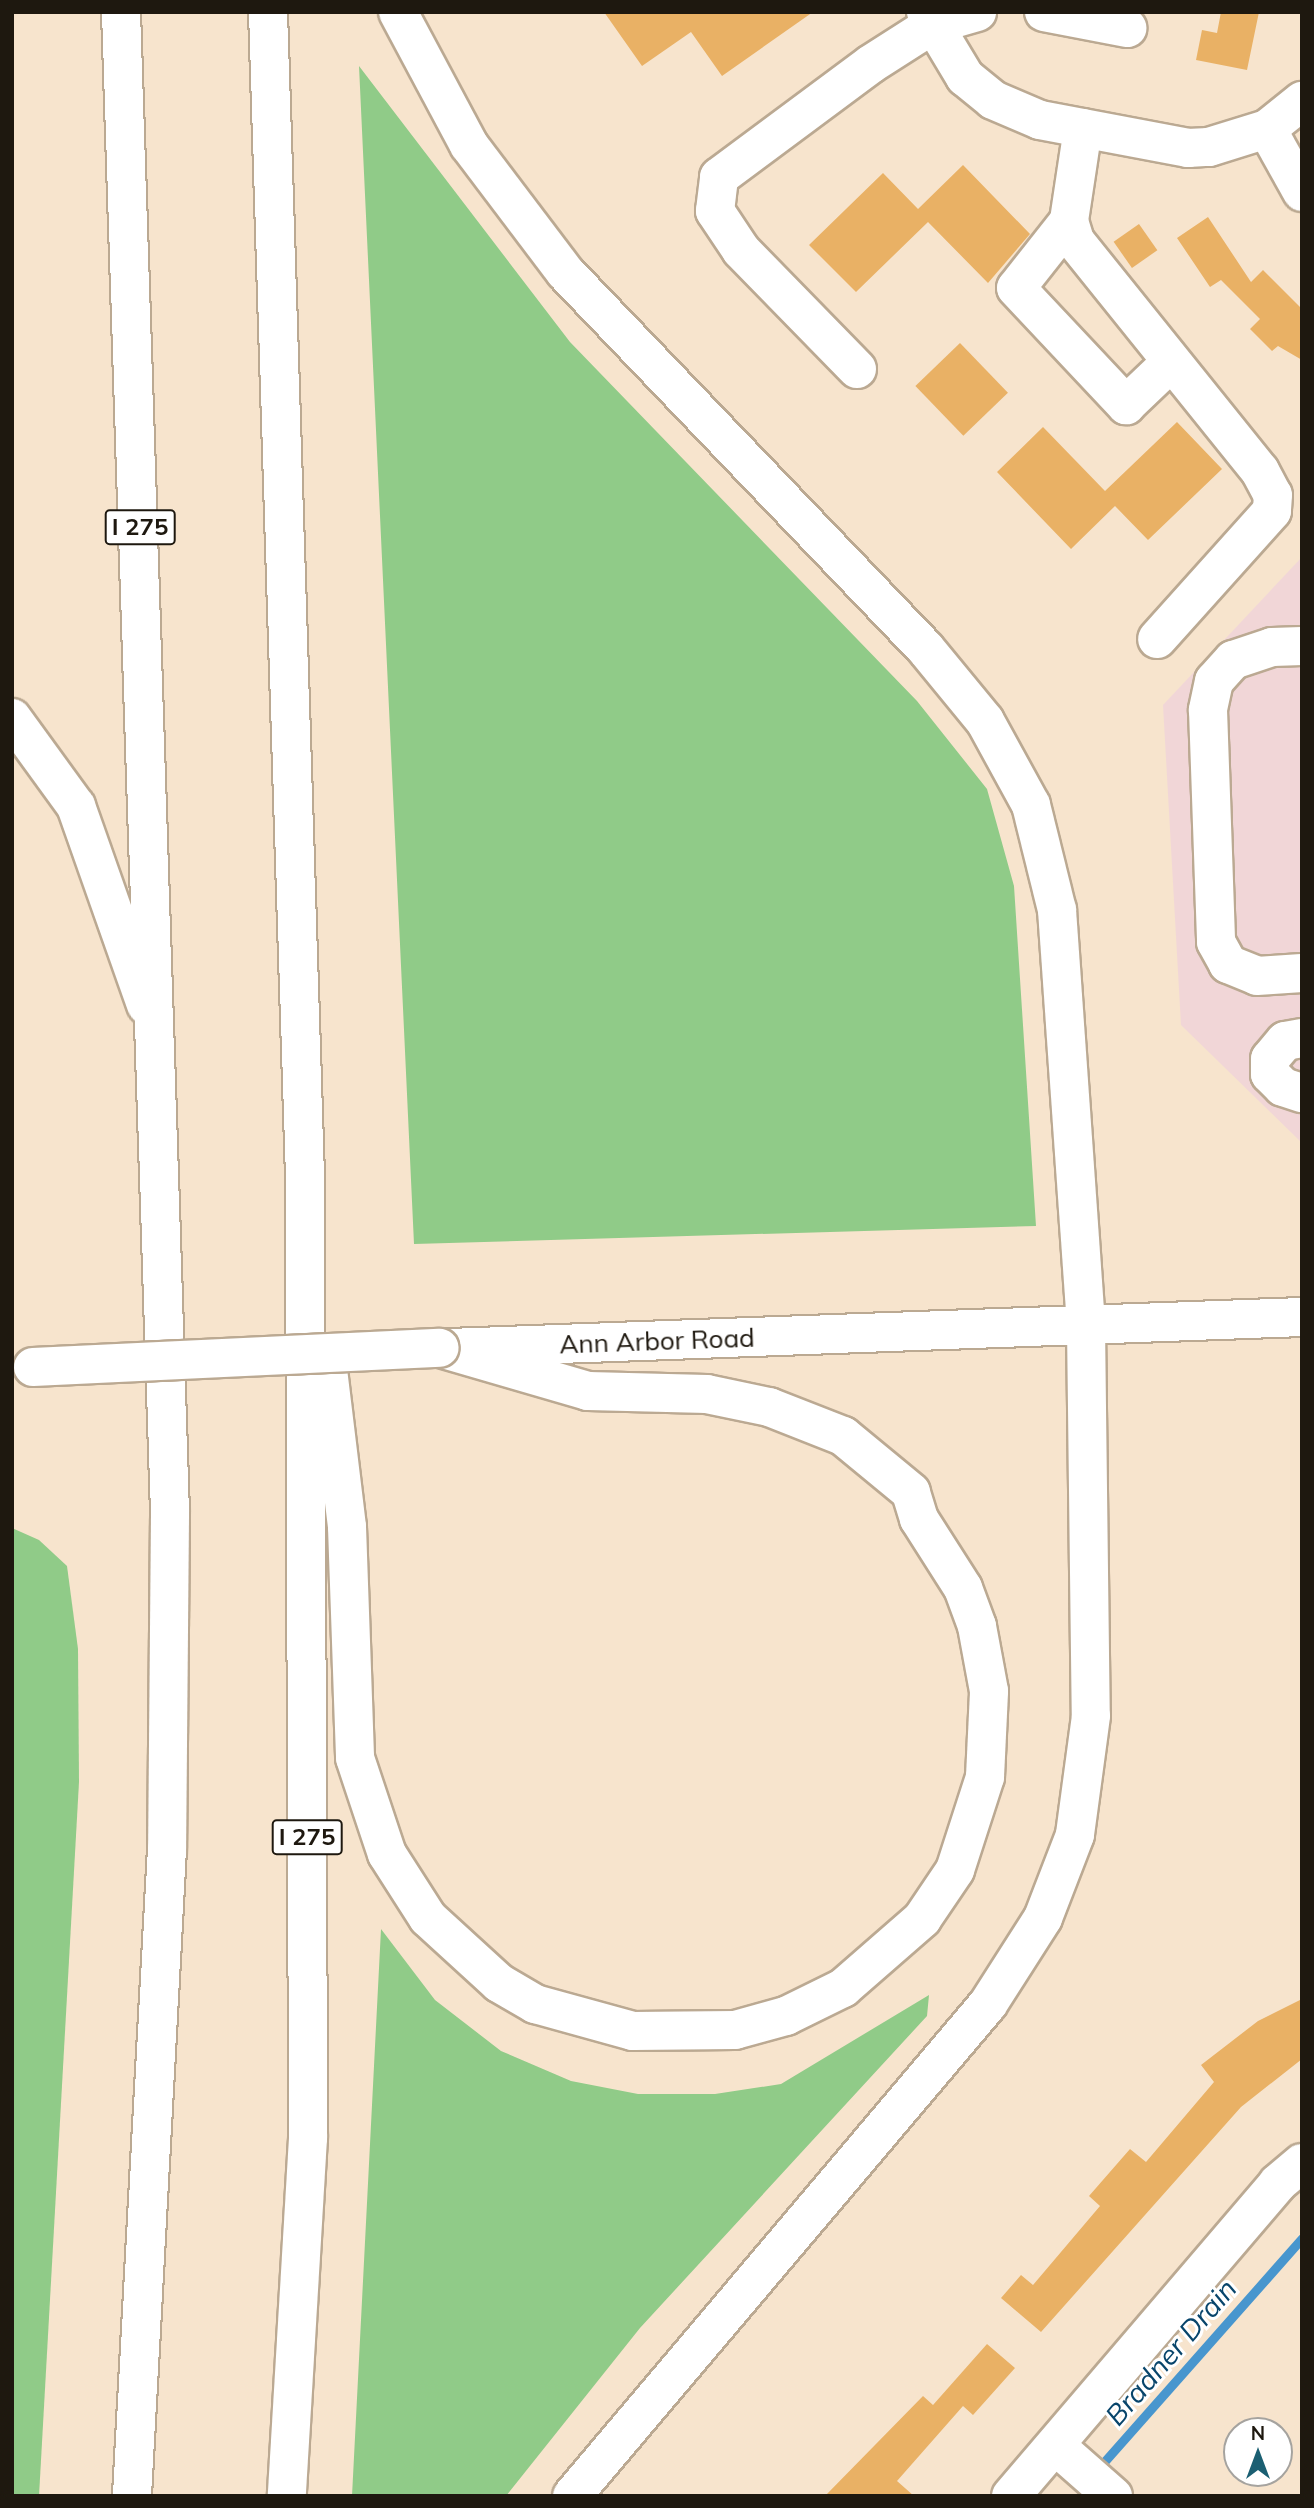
<!DOCTYPE html>
<style>
body{margin:0}
#map{position:relative;width:1314px;height:2508px;overflow:hidden;background:#f7e4cd;font-family:Mulish,sans-serif}
div>[style]{position:absolute}
.commercial>*{inset:0;background:#f1d6d7}
.green>*{inset:0;background:#90cb88}
.stream>*{height:9px;margin:-4.5px;padding:0 4.5px;transform-origin:4.5px;border-radius:4.5px;background:#4896ce}
.building>*{inset:0;background:#e9b165;transform-origin:0 0}
.roads{filter:drop-shadow(2px 0 #bba992) drop-shadow(-2px 0 #bba992) drop-shadow(0 2px #bba992) drop-shadow(0 -2px #bba992)}
.minor>*{height:38px;margin:-19px;padding:0 19px;transform-origin:19px;border-radius:19px;background:#fff}
.major>*{height:38px;margin:-19px;padding:0 19px;transform-origin:19px;border-radius:19px;background:#fff}
.highway>*{height:38px;margin:-19px;padding:0 19px;transform-origin:19px;border-radius:19px;background:#fff}
.bridges{filter:drop-shadow(2px 0 #bba992) drop-shadow(-2px 0 #bba992) drop-shadow(0 2px #bba992) drop-shadow(0 -2px #bba992)}
.major-bridge>*{height:38px;margin:-19px;padding:0 19px;transform-origin:19px;border-radius:19px;background:#fff}
span{translate:-50% -50%;white-space:nowrap;text-align:center;line-height:1.15;-webkit-text-stroke:6px #fff;paint-order:stroke}
.shield-label span{padding:2px 5px;background:#fff;border:2px solid;border-radius:5px;-webkit-text-stroke-width:0}
.shield-label{font-size:24px;color:#1e180f;font-weight:700}
.street-label{font-size:26px;color:#1e180f}
.water-label{font-size:28px;color:#08456b;font-style:italic}
.frame{position:absolute;inset:0;border:14px solid #1e180f;pointer-events:none}
.north{position:absolute;left:1223px;top:2417px;width:70px;height:70px;box-sizing:border-box;background:#fff;border:2px solid #a5a39f;border-radius:50%;rotate:0deg;font-size:19px;font-weight:700;line-height:28px;text-align:center;color:#1e180f}
.north::after{content:'';display:block;margin:auto;width:24px;height:32px;background:#1b5f72;clip-path:polygon(50% 0,100% 100%,50% 72%,0 100%)}
</style>
<div id="map">
<div class="commercial">
<i style="clip-path:polygon(1302px 557px,1302px 1143px,1181px 1025px,1163px 705px)"></i>
</div>
<div class="green">
<i style="clip-path:polygon(359px 66px,570px 342px,917px 701px,987px 789px,1014px 886px,1036px 1226px,414px 1244px)"></i>
<i style="clip-path:polygon(12px 1528px,39px 1540px,67px 1566px,78px 1649px,79px 1782px,39px 2496px,12px 2496px)"></i>
<i style="clip-path:polygon(381px 1929px,435px 2000px,501px 2051px,571px 2081px,638px 2094px,715px 2094px,781px 2084px,929px 1995px,927px 2016px,640px 2328px,506px 2496px,352px 2496px)"></i>
</div>
<div class="stream">
<i style="left:1096px;top:2471px;width:311px;rotate:-48.5deg"></i>
</div>
<div class="building">
<i style="clip-path:polygon(604px 12px,813px 12px,722px 76px,691px 32px,642px 66px)"></i>
<i style="clip-path:polygon(1221px 12px,1259px 12px,1247px 70px,1196px 60px,1202px 30px,1217px 33px)"></i>
<i style="clip-path:polygon(963px 165px,1030px 234px,988px 283px,928px 222px,856px 292px,809px 245px,883px 173px,918px 209px)"></i>
<i style="clip-path:polygon(1208px 217px,1251px 282px,1263px 270px,1302px 309px,1302px 360px,1278px 346px,1272px 351px,1250px 329px,1260px 319px,1221px 280px,1210px 287px,1177px 238px)"></i>
<i style="left:1139px;top:224px;width:32px;height:31px;rotate:55deg"></i>
<i style="left:960px;top:343px;width:69px;height:62px;rotate:46deg"></i>
<i style="clip-path:polygon(1177px 422px,1222px 469px,1148px 540px,1115px 506px,1071px 549px,997px 472px,1043px 427px,1105px 491px)"></i>
<i style="clip-path:polygon(1302px 1999px,1302px 2059px,1241px 2107px,1041px 2332px,1001px 2298px,1021px 2275px,1033px 2285px,1100px 2206px,1089px 2196px,1130px 2149px,1146px 2162px,1214px 2082px,1201px 2065px,1258px 2021px)"></i>
<i style="clip-path:polygon(987px 2344px,1015px 2368px,973px 2415px,963px 2406px,897px 2481px,914px 2496px,825px 2496px,923px 2396px,933px 2405px)"></i>
</div>
<div class="roads">
<div class="minor">
<i style="left:926px;top:12px;width:76px;rotate:59deg"></i>
<i style="left:965px;top:77px;width:36px;rotate:39deg"></i>
<i style="left:993px;top:100px;width:51px;rotate:23.1deg"></i>
<i style="left:1040px;top:120px;width:151px;rotate:10.7deg"></i>
<i style="left:1188px;top:148px;width:21px;rotate:-3deg"></i>
<i style="left:1209px;top:147px;width:61px;rotate:-17.2deg"></i>
<i style="left:1267px;top:129px;width:45px;rotate:-38.7deg"></i>
<i style="left:1044px;top:12px;width:85px;rotate:10.9deg"></i>
<i style="left:1083px;top:128px;width:94px;rotate:98.6deg"></i>
<i style="left:1069px;top:221px;width:21px;rotate:73deg"></i>
<i style="left:1075px;top:241px;width:295px;rotate:51.2deg"></i>
<i style="left:1260px;top:471px;width:27px;rotate:62deg"></i>
<i style="left:1273px;top:495px;width:16px;rotate:94deg"></i>
<i style="left:1272px;top:511px;width:172px;rotate:131.9deg"></i>
<i style="left:1267px;top:129px;width:72px;rotate:60.9deg"></i>
<i style="left:1069px;top:221px;width:85px;rotate:128.3deg"></i>
<i style="left:1016px;top:288px;width:161px;rotate:46.8deg"></i>
<i style="left:1126px;top:405px;width:62px;rotate:-43.7deg"></i>
<i style="left:857px;top:369px;width:166px;rotate:-134.3deg"></i>
<i style="left:741px;top:250px;width:47px;rotate:-123.7deg"></i>
<i style="left:715px;top:211px;width:34px;rotate:-83deg"></i>
<i style="left:719px;top:177px;width:189px;rotate:-36.6deg"></i>
<i style="left:871px;top:64px;width:72px;rotate:-32.6deg"></i>
<i style="left:932px;top:25px;width:47px;rotate:-16.1deg"></i>
<i style="left:1302px;top:646px;width:30px;rotate:178deg"></i>
<i style="left:1272px;top:647px;width:41px;rotate:161.6deg"></i>
<i style="left:1233px;top:660px;width:28px;rotate:132deg"></i>
<i style="left:1214px;top:681px;width:30px;rotate:102deg"></i>
<i style="left:1208px;top:710px;width:232px;rotate:88deg"></i>
<i style="left:1216px;top:942px;width:25px;rotate:61deg"></i>
<i style="left:1228px;top:964px;width:31px;rotate:22deg"></i>
<i style="left:1257px;top:976px;width:45px;rotate:-3.8deg"></i>
<i style="left:1302px;top:1038px;width:17px;rotate:170deg"></i>
<i style="left:1285px;top:1041px;width:23px;rotate:130deg"></i>
<i style="left:1270px;top:1059px;width:15px;rotate:90deg"></i>
<i style="left:1270px;top:1074px;width:18px;rotate:45deg"></i>
<i style="left:1283px;top:1087px;width:20px;rotate:18deg"></i>
<i style="left:1056px;top:2446px;width:76px;rotate:41.3deg"></i>
<i style="left:1011px;top:2496px;width:411px;rotate:-49.5deg"></i>
<i style="left:1278px;top:2183px;width:31px;rotate:-40deg"></i>
</div>
<div class="major">
<i style="left:449px;top:1348px;width:854px;rotate:-2.08deg"></i>
</div>
<div class="highway">
<i style="left:121px;top:12px;width:1504px;rotate:88.13deg"></i>
<i style="left:170px;top:1515px;width:334px;rotate:90.5deg"></i>
<i style="left:167px;top:1849px;width:648px;rotate:93.1deg"></i>
<i style="left:268px;top:12px;width:1166px;rotate:88.18deg"></i>
<i style="left:305px;top:1177px;width:961px;rotate:89.82deg"></i>
<i style="left:308px;top:2138px;width:359px;rotate:93.4deg"></i>
<i style="left:398px;top:12px;width:151px;rotate:61.9deg"></i>
<i style="left:469px;top:145px;width:159px;rotate:52.9deg"></i>
<i style="left:565px;top:272px;width:521px;rotate:46.25deg"></i>
<i style="left:925px;top:648px;width:94px;rotate:50.6deg"></i>
<i style="left:985px;top:721px;width:96px;rotate:61.3deg"></i>
<i style="left:1031px;top:805px;width:108px;rotate:76.1deg"></i>
<i style="left:1057px;top:910px;width:417px;rotate:86deg"></i>
<i style="left:1086px;top:1326px;width:390px;rotate:89.3deg"></i>
<i style="left:1091px;top:1716px;width:120px;rotate:97.7deg"></i>
<i style="left:1075px;top:1835px;width:89px;rotate:111.1deg"></i>
<i style="left:1043px;top:1918px;width:102px;rotate:122.6deg"></i>
<i style="left:988px;top:2004px;width:644px;rotate:130.22deg"></i>
<i style="left:12px;top:718px;width:109px;rotate:54deg"></i>
<i style="left:76px;top:806px;width:211px;rotate:70.6deg"></i>
<i style="left:326px;top:1353px;width:175px;rotate:83.1deg"></i>
<i style="left:347px;top:1527px;width:231px;rotate:88deg"></i>
<i style="left:355px;top:1758px;width:101px;rotate:71.6deg"></i>
<i style="left:387px;top:1854px;width:76px;rotate:57.4deg"></i>
<i style="left:428px;top:1918px;width:96px;rotate:42.5deg"></i>
<i style="left:499px;top:1983px;width:42px;rotate:30.3deg"></i>
<i style="left:535px;top:2004px;width:102px;rotate:15.4deg"></i>
<i style="left:633px;top:2031px;width:102px;rotate:-0.6deg"></i>
<i style="left:735px;top:2030px;width:53px;rotate:-15.4deg"></i>
<i style="left:786px;top:2016px;width:64px;rotate:-26.2deg"></i>
<i style="left:843px;top:1988px;width:105px;rotate:-41.1deg"></i>
<i style="left:922px;top:1919px;width:59px;rotate:-56deg"></i>
<i style="left:955px;top:1870px;width:98px;rotate:-72.1deg"></i>
<i style="left:985px;top:1777px;width:86px;rotate:-87.3deg"></i>
<i style="left:989px;top:1691px;width:66px;rotate:-100.5deg"></i>
<i style="left:977px;top:1626px;width:40px;rotate:-110.2deg"></i>
<i style="left:963px;top:1588px;width:82px;rotate:-122.5deg"></i>
<i style="left:919px;top:1519px;width:28px;rotate:-107deg"></i>
<i style="left:911px;top:1492px;width:88px;rotate:-140.5deg"></i>
<i style="left:843px;top:1436px;width:79px;rotate:-158.6deg"></i>
<i style="left:769px;top:1407px;width:63px;rotate:-168.2deg"></i>
<i style="left:707px;top:1394px;width:119px;rotate:-178.6deg"></i>
<i style="left:588px;top:1391px;width:154px;rotate:-163.8deg"></i>
</div>
</div>
<div class="bridges">
<div class="major-bridge">
<i style="left:33px;top:1367px;width:407px;rotate:-2.7deg"></i>
</div>
</div>
<div class="shield-label">
<span style="left:140px;top:527px">I 275</span>
<span style="left:307px;top:1837px">I 275</span>
</div>
<div class="street-label">
<span style="left:657px;top:1341px;rotate:-2deg">Ann Arbor Road</span>
</div>
<div class="water-label">
<span style="left:1171px;top:2352px;rotate:-49deg">Bradner Drain</span>
</div>
<div class="frame"></div>
<div class="north">N</div>
</div>
